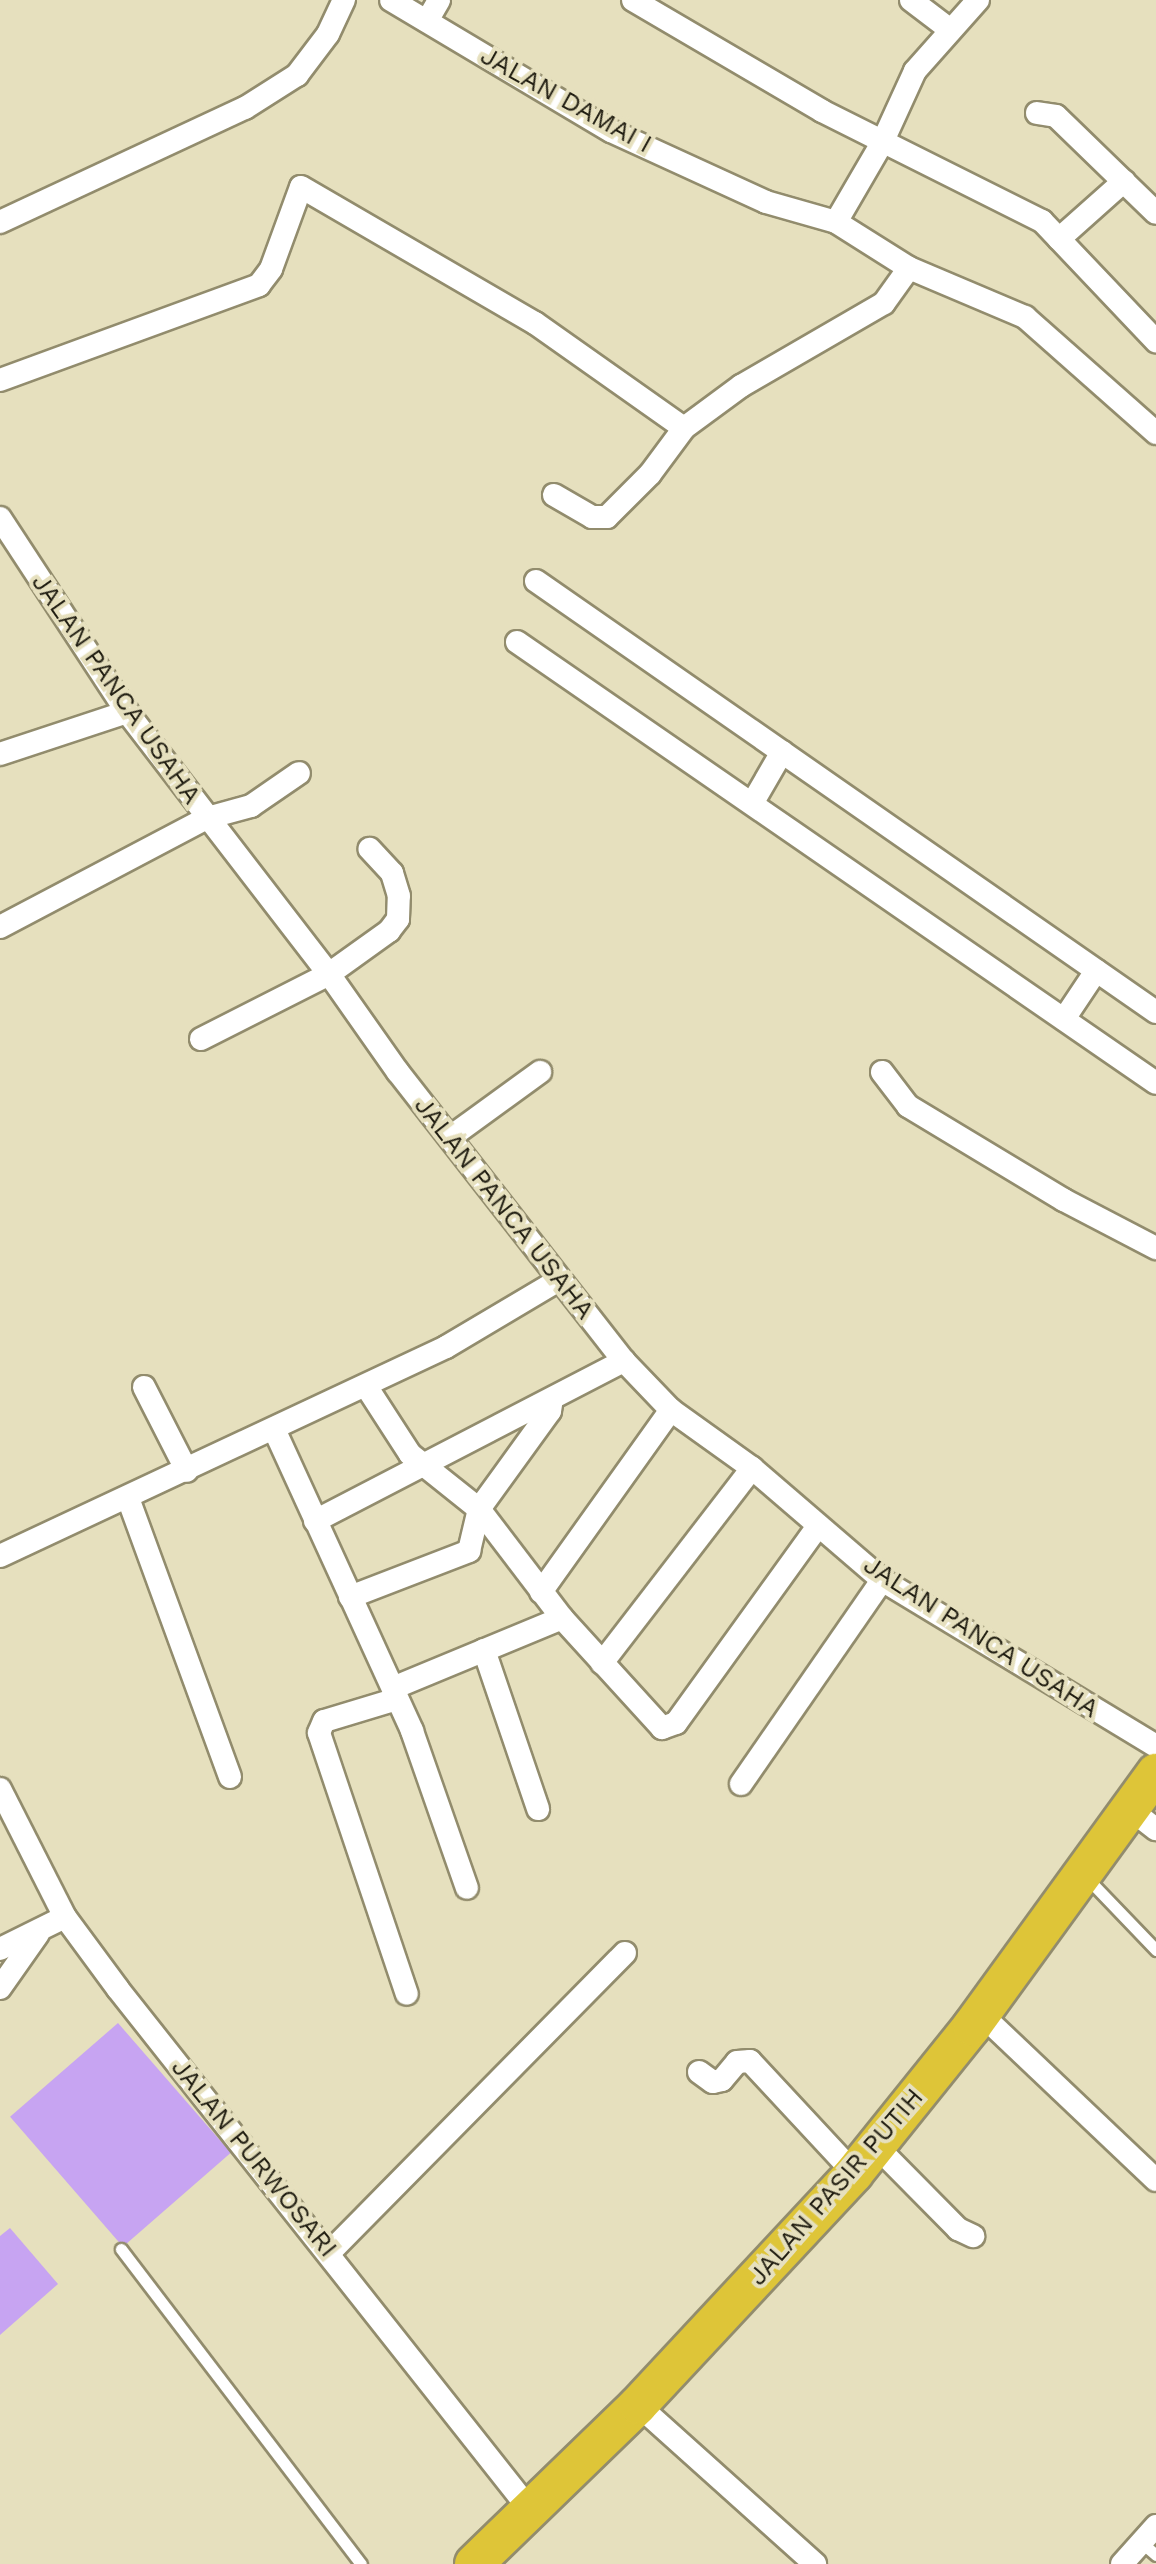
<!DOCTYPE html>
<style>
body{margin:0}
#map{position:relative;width:1156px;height:2564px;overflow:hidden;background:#e6e0be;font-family:"Work Sans",sans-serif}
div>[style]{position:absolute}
.building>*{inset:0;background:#c7a4f2;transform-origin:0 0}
.roads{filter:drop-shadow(2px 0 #928c6d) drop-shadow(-2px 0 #928c6d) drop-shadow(0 2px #928c6d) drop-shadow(0 -2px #928c6d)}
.lane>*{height:11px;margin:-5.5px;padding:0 5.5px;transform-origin:5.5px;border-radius:5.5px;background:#fff}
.street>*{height:22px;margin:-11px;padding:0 11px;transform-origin:11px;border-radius:11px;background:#fff}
.highway>*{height:38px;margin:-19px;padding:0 19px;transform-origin:19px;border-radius:19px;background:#dec538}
span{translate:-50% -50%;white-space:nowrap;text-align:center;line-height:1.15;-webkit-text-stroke:8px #e6e0be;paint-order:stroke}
.street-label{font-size:26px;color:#211e12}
</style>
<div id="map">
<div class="building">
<i style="left:118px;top:2023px;width:172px;height:143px;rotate:49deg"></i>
<i style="clip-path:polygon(10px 2228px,58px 2284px,0 2335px,0 2236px)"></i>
</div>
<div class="roads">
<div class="lane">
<i style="left:1087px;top:1878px;width:100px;rotate:46.2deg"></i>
<i style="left:121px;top:2249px;width:396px;rotate:52.7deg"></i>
<i style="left:1141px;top:2542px;width:20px;rotate:41deg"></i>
</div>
<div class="street">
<i style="left:391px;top:0;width:256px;rotate:30.8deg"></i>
<i style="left:611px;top:131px;width:170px;rotate:24.6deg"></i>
<i style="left:766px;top:202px;width:73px;rotate:15.9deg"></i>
<i style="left:633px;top:0;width:219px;rotate:30.4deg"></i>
<i style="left:822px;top:111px;width:246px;rotate:26.6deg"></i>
<i style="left:1042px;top:221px;width:166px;rotate:46.5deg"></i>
<i style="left:911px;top:0;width:48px;rotate:37.3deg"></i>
<i style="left:978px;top:0;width:95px;rotate:131.6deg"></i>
<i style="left:915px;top:71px;width:79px;rotate:114.6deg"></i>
<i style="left:882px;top:143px;width:91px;rotate:120.2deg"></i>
<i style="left:836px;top:222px;width:86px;rotate:32.2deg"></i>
<i style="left:909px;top:268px;width:126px;rotate:22.9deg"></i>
<i style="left:1025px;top:317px;width:175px;rotate:41.5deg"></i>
<i style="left:427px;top:21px;width:24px;rotate:-60deg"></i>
<i style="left:1037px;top:113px;width:19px;rotate:9deg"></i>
<i style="left:1056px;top:116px;width:139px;rotate:44.1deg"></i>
<i style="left:0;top:222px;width:270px;rotate:-25deg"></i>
<i style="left:245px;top:108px;width:62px;rotate:-32.4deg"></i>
<i style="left:297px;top:75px;width:51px;rotate:-52.9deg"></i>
<i style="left:328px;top:34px;width:38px;rotate:-65deg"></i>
<i style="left:1059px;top:239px;width:87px;rotate:-41.7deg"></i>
<i style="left:0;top:380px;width:276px;rotate:-20.1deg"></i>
<i style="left:259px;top:285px;width:20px;rotate:-53deg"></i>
<i style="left:271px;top:269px;width:87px;rotate:-69.9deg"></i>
<i style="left:301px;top:187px;width:271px;rotate:30.2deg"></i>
<i style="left:535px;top:323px;width:182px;rotate:35.2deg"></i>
<i style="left:684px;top:428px;width:71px;rotate:-36.4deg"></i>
<i style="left:741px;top:386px;width:165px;rotate:-30.1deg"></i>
<i style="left:884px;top:303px;width:43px;rotate:-54.5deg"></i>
<i style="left:554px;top:495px;width:44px;rotate:30.1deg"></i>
<i style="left:592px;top:517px;width:15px"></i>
<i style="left:607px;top:517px;width:61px;rotate:-45deg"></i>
<i style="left:650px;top:474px;width:57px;rotate:-53.5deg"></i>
<i style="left:0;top:518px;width:232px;rotate:56.8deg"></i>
<i style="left:127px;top:712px;width:331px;rotate:52.4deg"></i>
<i style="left:329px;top:974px;width:120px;rotate:54.9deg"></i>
<i style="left:398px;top:1072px;width:367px;rotate:52deg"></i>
<i style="left:624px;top:1361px;width:68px;rotate:46.2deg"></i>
<i style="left:671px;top:1410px;width:100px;rotate:35.6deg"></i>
<i style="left:752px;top:1468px;width:172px;rotate:40.7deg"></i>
<i style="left:882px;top:1580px;width:320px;rotate:31.2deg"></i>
<i style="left:536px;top:581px;width:755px;rotate:34.81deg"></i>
<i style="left:517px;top:642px;width:776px;rotate:34.61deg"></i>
<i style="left:0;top:754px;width:134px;rotate:-18.3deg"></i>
<i style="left:753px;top:802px;width:58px;rotate:-59.9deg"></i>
<i style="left:0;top:927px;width:234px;rotate:-27.8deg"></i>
<i style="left:207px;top:818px;width:46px;rotate:-15.3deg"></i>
<i style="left:251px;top:806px;width:58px;rotate:-34.5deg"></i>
<i style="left:1064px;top:1019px;width:58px;rotate:-56.3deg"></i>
<i style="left:201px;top:1039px;width:144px;rotate:-26.9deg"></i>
<i style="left:329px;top:974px;width:74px;rotate:-35.6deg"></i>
<i style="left:389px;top:931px;width:15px;rotate:-53deg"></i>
<i style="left:398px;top:919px;width:23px;rotate:-88deg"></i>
<i style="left:399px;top:896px;width:24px;rotate:-107deg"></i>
<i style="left:392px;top:873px;width:33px;rotate:-133deg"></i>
<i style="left:882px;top:1072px;width:43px;rotate:52.6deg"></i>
<i style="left:908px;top:1106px;width:182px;rotate:31.1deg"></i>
<i style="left:1064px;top:1200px;width:104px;rotate:27.6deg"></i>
<i style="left:452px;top:1136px;width:109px;rotate:-36deg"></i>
<i style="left:366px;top:1386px;width:81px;rotate:57.1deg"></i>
<i style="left:410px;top:1454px;width:88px;rotate:38.6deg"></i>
<i style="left:479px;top:1509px;width:137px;rotate:52.7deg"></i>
<i style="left:562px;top:1618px;width:149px;rotate:47.7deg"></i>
<i style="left:662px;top:1728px;width:15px;rotate:-20deg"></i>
<i style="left:676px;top:1723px;width:243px;rotate:-54.2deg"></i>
<i style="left:144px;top:1387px;width:94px;rotate:62.9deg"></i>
<i style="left:274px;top:1429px;width:332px;rotate:65.4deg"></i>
<i style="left:412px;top:1731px;width:166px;rotate:70.7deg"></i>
<i style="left:128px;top:1498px;width:297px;rotate:69.9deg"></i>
<i style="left:315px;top:1521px;width:348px;rotate:-27.4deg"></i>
<i style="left:0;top:1556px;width:493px;rotate:-25.1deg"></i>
<i style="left:446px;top:1347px;width:131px;rotate:-30.7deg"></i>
<i style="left:541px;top:1592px;width:224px;rotate:-54.5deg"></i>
<i style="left:350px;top:1597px;width:128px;rotate:-21.1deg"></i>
<i style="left:469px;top:1551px;width:43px;rotate:-76.6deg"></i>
<i style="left:479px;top:1509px;width:121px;rotate:-54.1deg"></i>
<i style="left:550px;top:1411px;width:12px;rotate:-81deg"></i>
<i style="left:484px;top:1650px;width:168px;rotate:71.2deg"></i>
<i style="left:602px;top:1663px;width:246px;rotate:-52.4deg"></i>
<i style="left:393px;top:1688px;width:183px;rotate:-22.5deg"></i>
<i style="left:397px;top:1699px;width:76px;rotate:163.2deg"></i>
<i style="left:324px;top:1721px;width:13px;rotate:113deg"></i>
<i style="left:319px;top:1733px;width:275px;rotate:71.4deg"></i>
<i style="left:741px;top:1784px;width:248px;rotate:-55.3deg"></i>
<i style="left:0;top:1789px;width:144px;rotate:63.1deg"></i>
<i style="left:65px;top:1917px;width:89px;rotate:53.6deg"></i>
<i style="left:118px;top:1989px;width:666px;rotate:51.65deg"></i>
<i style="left:1130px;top:1809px;width:33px;rotate:38deg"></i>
<i style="left:0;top:1949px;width:72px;rotate:-26.2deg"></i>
<i style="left:0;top:1988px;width:66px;rotate:-54.9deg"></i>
<i style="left:981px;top:2014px;width:241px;rotate:43.5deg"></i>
<i style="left:699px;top:2072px;width:17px;rotate:36deg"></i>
<i style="left:713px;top:2082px;width:9px;rotate:-13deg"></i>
<i style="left:722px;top:2080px;width:23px;rotate:-50deg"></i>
<i style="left:737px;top:2062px;width:13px;rotate:-4deg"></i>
<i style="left:750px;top:2061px;width:153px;rotate:47.1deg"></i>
<i style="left:876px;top:2146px;width:117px;rotate:45.3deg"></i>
<i style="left:958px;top:2229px;width:17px;rotate:25deg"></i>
<i style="left:330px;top:2252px;width:420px;rotate:-45.4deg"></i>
<i style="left:638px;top:2405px;width:238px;rotate:41.9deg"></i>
<i style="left:1122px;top:2564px;width:51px;rotate:-48.2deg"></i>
</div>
<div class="highway">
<i style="left:474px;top:2564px;width:228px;rotate:-44.1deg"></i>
<i style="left:638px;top:2405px;width:317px;rotate:-47deg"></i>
<i style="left:854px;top:2173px;width:189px;rotate:-51.2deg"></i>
<i style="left:972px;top:2026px;width:313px;rotate:-54deg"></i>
</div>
</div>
<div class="street-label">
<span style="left:566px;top:100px;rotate:29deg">JALAN DAMAI I</span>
<span style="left:116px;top:689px;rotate:55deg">JALAN PANCA USAHA</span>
<span style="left:504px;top:1208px;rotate:52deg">JALAN PANCA USAHA</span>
<span style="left:981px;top:1637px;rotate:33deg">JALAN PANCA USAHA</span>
<span style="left:254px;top:2158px;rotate:51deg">JALAN PURWOSARI</span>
<span style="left:836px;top:2187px;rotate:-49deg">JALAN PASIR PUTIH</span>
</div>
</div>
